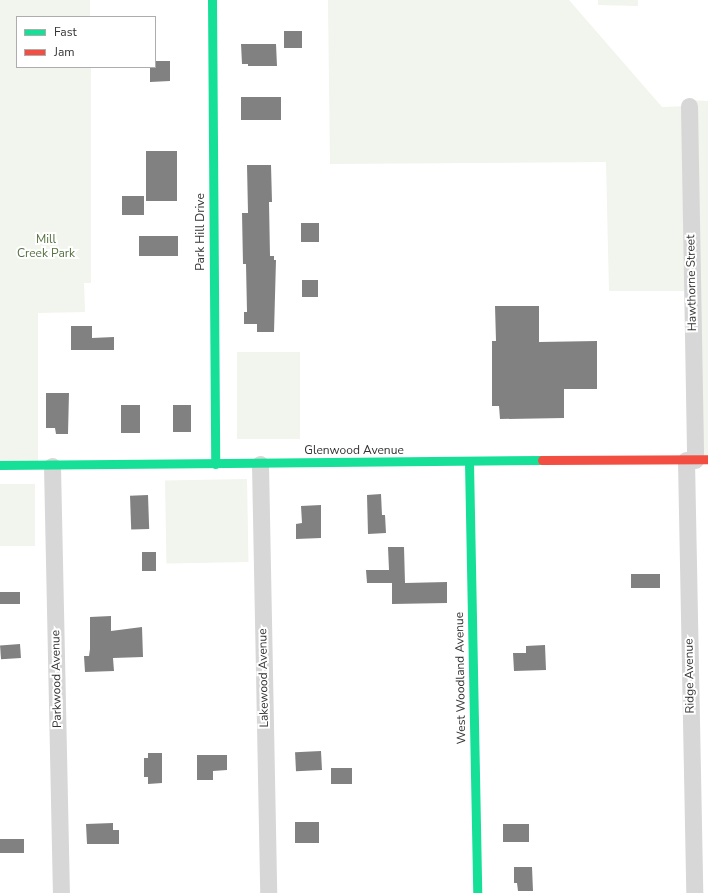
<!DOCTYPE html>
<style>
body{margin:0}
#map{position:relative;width:708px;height:893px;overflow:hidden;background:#fff;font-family:"Nunito Sans",sans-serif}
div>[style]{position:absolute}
.green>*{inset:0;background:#f1f5ed;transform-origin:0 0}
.building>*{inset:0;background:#818181;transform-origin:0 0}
.street>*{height:17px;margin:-8.5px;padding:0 8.5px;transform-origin:8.5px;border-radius:8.5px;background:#d7d7d7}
.fast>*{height:9px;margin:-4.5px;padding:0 4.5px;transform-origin:4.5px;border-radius:4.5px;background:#16e098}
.jam>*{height:9px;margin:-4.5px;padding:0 4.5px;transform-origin:4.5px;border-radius:4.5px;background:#f24e42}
span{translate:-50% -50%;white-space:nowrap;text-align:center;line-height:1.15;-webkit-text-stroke:4px #fff;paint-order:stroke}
.street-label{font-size:12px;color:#333}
.park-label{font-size:12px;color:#56703f}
.legend{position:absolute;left:16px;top:16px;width:140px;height:52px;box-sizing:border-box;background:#fff;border:1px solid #adadad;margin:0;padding:5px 7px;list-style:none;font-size:12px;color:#333}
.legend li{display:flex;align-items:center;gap:8px;height:20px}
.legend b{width:20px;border:1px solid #adadad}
</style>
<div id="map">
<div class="green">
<i style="clip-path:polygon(0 0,90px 0,90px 17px,17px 17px,17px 67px,91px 67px,91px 283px,84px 283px,85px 312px,38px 313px,38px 466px,0 465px)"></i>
<i style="clip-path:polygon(328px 0,569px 0,662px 107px,689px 106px,689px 100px,708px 101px,708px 459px,695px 460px,692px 291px,609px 291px,606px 162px,330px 164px)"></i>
<i style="clip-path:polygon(598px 0,638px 0,638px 6px,598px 5px)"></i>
<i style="left:237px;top:352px;width:63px;height:87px"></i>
<i style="left:247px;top:479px;width:83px;height:82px;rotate:89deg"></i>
<i style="left:0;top:484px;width:35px;height:62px"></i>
</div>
<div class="building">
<i style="left:302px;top:31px;width:17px;height:18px;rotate:90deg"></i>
<i style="clip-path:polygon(241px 44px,276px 44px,277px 66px,248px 66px,248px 64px,242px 64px)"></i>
<i style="clip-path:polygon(155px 61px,170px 61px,170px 81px,150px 82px,150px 67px,155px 67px)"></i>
<i style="left:281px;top:97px;width:23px;height:40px;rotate:90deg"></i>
<i style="left:146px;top:151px;width:31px;height:50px"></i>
<i style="clip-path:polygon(247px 165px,271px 165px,272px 202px,269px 202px,270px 256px,274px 256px,274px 260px,276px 260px,274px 332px,257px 332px,257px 324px,244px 324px,244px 312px,247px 312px,246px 264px,243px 264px,242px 213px,248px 213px)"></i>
<i style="left:122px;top:196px;width:22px;height:19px"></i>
<i style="left:301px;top:223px;width:18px;height:19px"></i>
<i style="left:178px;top:236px;width:20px;height:39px;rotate:90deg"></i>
<i style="left:318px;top:280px;width:17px;height:16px;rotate:90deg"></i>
<i style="clip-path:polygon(495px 306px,539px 306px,539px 342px,597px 341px,597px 389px,564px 389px,564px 418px,500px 419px,499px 406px,492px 406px,492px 341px,496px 341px)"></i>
<i style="clip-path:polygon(71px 326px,92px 326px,92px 338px,114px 337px,114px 350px,71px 350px)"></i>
<i style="clip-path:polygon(46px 393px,69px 393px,68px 434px,56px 434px,55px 428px,46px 428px)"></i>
<i style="left:121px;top:405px;width:19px;height:28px"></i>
<i style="left:173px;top:405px;width:18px;height:27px"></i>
<i style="clip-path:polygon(381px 494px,382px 515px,385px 515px,386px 533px,368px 534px,367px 495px)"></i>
<i style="left:148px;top:495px;width:34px;height:18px;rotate:88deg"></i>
<i style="clip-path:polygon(321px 505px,321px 538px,296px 539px,296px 524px,302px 523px,301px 506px)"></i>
<i style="clip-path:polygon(388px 547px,404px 547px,405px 583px,447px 582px,447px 603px,392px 604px,392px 583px,367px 583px,366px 570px,389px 570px)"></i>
<i style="left:142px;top:552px;width:14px;height:19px"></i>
<i style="left:660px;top:574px;width:14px;height:29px;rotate:90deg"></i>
<i style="left:20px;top:592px;width:12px;height:20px;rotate:90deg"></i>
<i style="clip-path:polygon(111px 616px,111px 631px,142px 627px,143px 657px,113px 658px,114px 671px,85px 672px,84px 656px,89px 656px,90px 649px,90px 617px)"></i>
<i style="left:20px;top:644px;width:14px;height:20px;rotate:86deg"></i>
<i style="clip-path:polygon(545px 645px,546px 670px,514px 671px,513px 653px,526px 653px,526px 646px)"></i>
<i style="left:321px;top:751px;width:19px;height:26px;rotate:87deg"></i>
<i style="clip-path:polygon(148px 753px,162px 753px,162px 783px,148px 784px,148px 777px,144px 777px,144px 758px,148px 758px)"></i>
<i style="clip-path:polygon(197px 755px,227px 755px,227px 770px,213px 771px,213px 780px,197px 780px)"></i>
<i style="left:352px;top:768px;width:16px;height:21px;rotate:90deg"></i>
<i style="left:295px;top:822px;width:24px;height:21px"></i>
<i style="clip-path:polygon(113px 823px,113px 830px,119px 830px,119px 844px,87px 844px,86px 824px)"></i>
<i style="left:503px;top:824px;width:26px;height:18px"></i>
<i style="left:0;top:839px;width:24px;height:14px"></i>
<i style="clip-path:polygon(514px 867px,532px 867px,533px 891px,518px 891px,517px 883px,514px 883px)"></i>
</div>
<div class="street">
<i style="left:689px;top:106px;width:354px;rotate:89deg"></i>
<i style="left:686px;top:460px;width:433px;rotate:88.9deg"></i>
<i style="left:260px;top:464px;width:429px;rotate:88.9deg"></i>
<i style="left:52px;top:466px;width:427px;rotate:88.8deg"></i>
</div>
<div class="fast">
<i style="left:212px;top:0;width:464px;rotate:89.6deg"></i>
<i style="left:469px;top:462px;width:431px;rotate:88.9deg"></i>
<i style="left:0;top:465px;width:542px;rotate:-0.53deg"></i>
</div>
<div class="jam">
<i style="left:542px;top:460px;width:166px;rotate:-0.3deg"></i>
</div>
<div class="street-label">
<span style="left:201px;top:232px;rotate:-90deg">Park Hill Drive</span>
<span style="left:692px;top:283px;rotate:-91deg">Hawthorne Street</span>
<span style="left:354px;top:451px">Glenwood Avenue</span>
<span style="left:690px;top:676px;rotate:-91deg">Ridge Avenue</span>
<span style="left:264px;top:678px;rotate:-91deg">Lakewood Avenue</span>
<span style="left:461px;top:678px;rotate:-91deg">West Woodland Avenue</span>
<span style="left:57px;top:679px;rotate:-91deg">Parkwood Avenue</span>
</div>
<div class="park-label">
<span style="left:46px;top:247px">Mill<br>Creek Park</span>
</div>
<ul class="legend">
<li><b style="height:5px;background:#16e098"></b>Fast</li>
<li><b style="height:5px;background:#f24e42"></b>Jam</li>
</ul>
</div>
